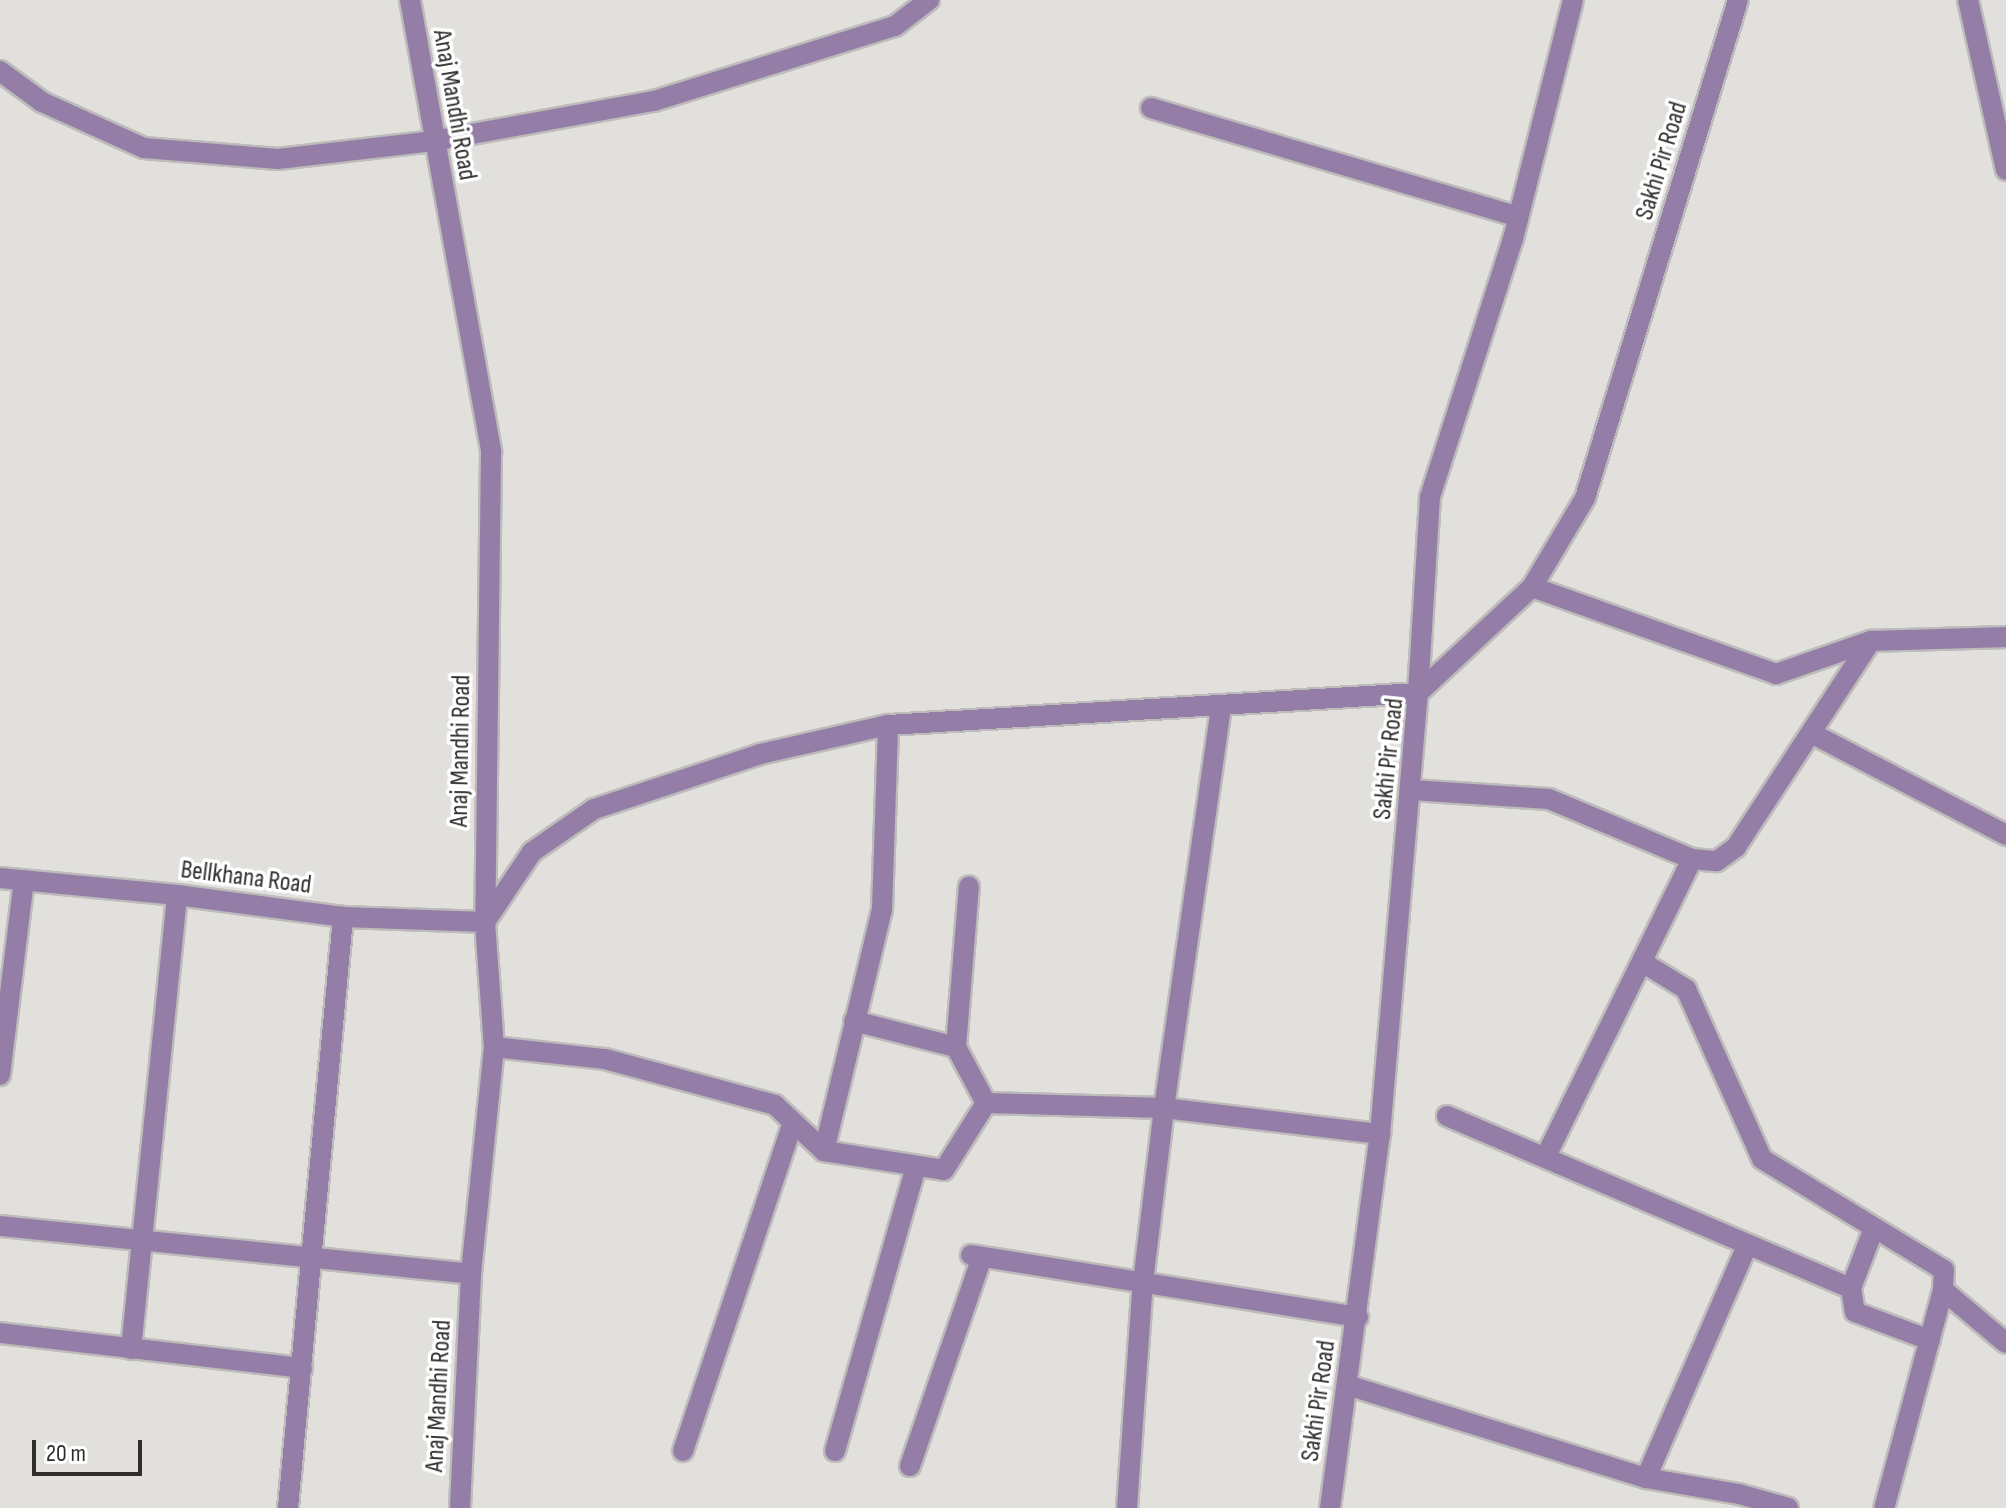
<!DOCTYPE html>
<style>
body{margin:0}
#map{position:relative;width:2006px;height:1508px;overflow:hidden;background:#e1e0dd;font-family:"Sofia Sans Condensed",sans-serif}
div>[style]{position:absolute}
.roads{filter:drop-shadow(2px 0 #bdbcba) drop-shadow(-2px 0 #bdbcba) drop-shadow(0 2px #bdbcba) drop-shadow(0 -2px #bdbcba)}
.minor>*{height:20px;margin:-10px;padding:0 10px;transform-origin:10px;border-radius:10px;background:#947ea8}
span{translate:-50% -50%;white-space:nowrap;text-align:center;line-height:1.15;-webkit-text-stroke:7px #fff;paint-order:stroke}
.street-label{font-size:26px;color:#2f2e2d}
.scale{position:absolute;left:32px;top:1440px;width:110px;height:36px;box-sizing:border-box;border:4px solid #2f2e2d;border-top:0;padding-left:10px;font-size:24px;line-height:28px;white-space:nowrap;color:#2f2e2d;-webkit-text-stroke:6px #fff;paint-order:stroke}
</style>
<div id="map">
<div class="roads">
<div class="minor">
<i style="left:410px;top:0;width:459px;rotate:79.8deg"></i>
<i style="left:491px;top:452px;width:470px;rotate:90.7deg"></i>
<i style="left:485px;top:922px;width:125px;rotate:85.9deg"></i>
<i style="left:494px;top:1047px;width:228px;rotate:95.8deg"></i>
<i style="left:471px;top:1274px;width:234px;rotate:92.7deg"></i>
<i style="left:1968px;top:0;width:174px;rotate:77.4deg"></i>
<i style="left:0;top:71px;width:52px;rotate:36.4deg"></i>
<i style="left:42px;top:102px;width:112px;rotate:24.3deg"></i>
<i style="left:144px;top:148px;width:134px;rotate:4.7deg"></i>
<i style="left:278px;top:159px;width:156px;rotate:-6.6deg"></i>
<i style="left:433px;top:141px;width:225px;rotate:-10.3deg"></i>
<i style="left:654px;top:101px;width:252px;rotate:-17.3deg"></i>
<i style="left:895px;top:26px;width:43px;rotate:-37.4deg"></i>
<i style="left:1151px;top:108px;width:383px;rotate:16.5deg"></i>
<i style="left:1532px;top:587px;width:259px;rotate:19.6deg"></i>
<i style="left:1776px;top:674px;width:101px;rotate:-19.2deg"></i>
<i style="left:1871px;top:641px;width:135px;rotate:-1.7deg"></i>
<i style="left:1813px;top:734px;width:218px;rotate:27.6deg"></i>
<i style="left:1412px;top:790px;width:137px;rotate:3.8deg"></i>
<i style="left:1549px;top:799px;width:155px;rotate:22.8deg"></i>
<i style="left:1692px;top:859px;width:25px;rotate:5deg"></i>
<i style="left:1717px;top:861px;width:24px;rotate:-36deg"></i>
<i style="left:1736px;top:847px;width:246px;rotate:-56.8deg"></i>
<i style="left:0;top:878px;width:178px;rotate:5.5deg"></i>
<i style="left:177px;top:895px;width:167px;rotate:7.5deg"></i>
<i style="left:343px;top:917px;width:142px;rotate:2deg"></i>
<i style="left:485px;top:922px;width:84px;rotate:-56.1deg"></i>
<i style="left:532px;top:852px;width:75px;rotate:-34.7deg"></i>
<i style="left:594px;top:809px;width:175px;rotate:-18.3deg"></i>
<i style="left:760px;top:754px;width:131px;rotate:-12.8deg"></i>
<i style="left:888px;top:725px;width:531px;rotate:-3.46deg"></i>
<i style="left:1418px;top:693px;width:196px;rotate:-86.5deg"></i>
<i style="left:1430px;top:497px;width:271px;rotate:-72.2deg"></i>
<i style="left:1513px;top:239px;width:246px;rotate:-75.9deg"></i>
<i style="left:1642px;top:962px;width:52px;rotate:31.5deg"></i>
<i style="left:1686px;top:989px;width:186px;rotate:65.9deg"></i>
<i style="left:1762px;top:1159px;width:213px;rotate:31.4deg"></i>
<i style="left:1944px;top:1270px;width:20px;rotate:93deg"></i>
<i style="left:1943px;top:1290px;width:226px;rotate:105.1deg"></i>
<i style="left:854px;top:1021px;width:105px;rotate:14.3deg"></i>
<i style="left:956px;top:1047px;width:64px;rotate:61.8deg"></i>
<i style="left:494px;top:1047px;width:112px;rotate:6.2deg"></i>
<i style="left:605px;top:1059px;width:176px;rotate:15.1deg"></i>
<i style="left:775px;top:1105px;width:67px;rotate:43.2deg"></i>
<i style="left:824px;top:1151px;width:121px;rotate:9deg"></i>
<i style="left:944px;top:1170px;width:79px;rotate:-57.9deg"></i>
<i style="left:986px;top:1103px;width:178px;rotate:1.6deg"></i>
<i style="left:1164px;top:1108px;width:218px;rotate:6.9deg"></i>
<i style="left:956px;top:1047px;width:161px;rotate:-85.4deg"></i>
<i style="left:0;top:1075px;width:196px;rotate:-83deg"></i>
<i style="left:1447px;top:1116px;width:439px;rotate:23.1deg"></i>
<i style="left:1851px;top:1288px;width:64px;rotate:-69deg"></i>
<i style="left:824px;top:1151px;width:248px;rotate:-76.5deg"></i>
<i style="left:882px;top:910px;width:185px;rotate:-88.1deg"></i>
<i style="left:1546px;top:1156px;width:331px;rotate:-63.8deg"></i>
<i style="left:0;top:1226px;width:473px;rotate:5.8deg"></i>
<i style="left:971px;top:1255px;width:392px;rotate:9.1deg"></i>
<i style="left:1851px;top:1288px;width:24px;rotate:81deg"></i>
<i style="left:1855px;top:1312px;width:80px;rotate:20.5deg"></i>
<i style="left:1943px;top:1290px;width:82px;rotate:40.1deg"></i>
<i style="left:0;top:1333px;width:304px;rotate:6.6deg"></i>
<i style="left:131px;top:1349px;width:456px;rotate:-84.2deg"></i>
<i style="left:1347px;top:1385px;width:313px;rotate:17.3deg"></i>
<i style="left:1646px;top:1478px;width:94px;rotate:9.8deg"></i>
<i style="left:1739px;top:1494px;width:51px;rotate:15.9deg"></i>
<i style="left:683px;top:1451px;width:346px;rotate:-71.5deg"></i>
<i style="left:835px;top:1451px;width:296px;rotate:-74.1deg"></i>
<i style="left:910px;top:1466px;width:221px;rotate:-71deg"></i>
<i style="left:1646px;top:1478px;width:253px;rotate:-66.5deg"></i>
<i style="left:288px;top:1508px;width:594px;rotate:-84.68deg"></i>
<i style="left:1127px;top:1508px;width:227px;rotate:-86deg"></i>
<i style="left:1143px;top:1282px;width:175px;rotate:-83.1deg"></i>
<i style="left:1164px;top:1108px;width:407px;rotate:-81.9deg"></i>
<i style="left:1330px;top:1508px;width:377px;rotate:-82.4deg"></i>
<i style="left:1380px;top:1134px;width:443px;rotate:-85.1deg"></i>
<i style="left:1418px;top:693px;width:156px;rotate:-42.9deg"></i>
<i style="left:1532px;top:587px;width:104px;rotate:-59.2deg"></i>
<i style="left:1585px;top:498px;width:521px;rotate:-72.92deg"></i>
</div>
</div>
<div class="street-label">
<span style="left:454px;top:105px;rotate:80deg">Anaj Mandhi Road</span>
<span style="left:1662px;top:161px;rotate:-73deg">Sakhi Pir Road</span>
<span style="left:461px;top:751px;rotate:-89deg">Anaj Mandhi Road</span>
<span style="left:1389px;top:759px;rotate:-84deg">Sakhi Pir Road</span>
<span style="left:246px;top:878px;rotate:7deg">Bellkhana Road</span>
<span style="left:439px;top:1396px;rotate:-87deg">Anaj Mandhi Road</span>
<span style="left:1319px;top:1401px;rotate:-82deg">Sakhi Pir Road</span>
</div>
<div class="scale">20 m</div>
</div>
